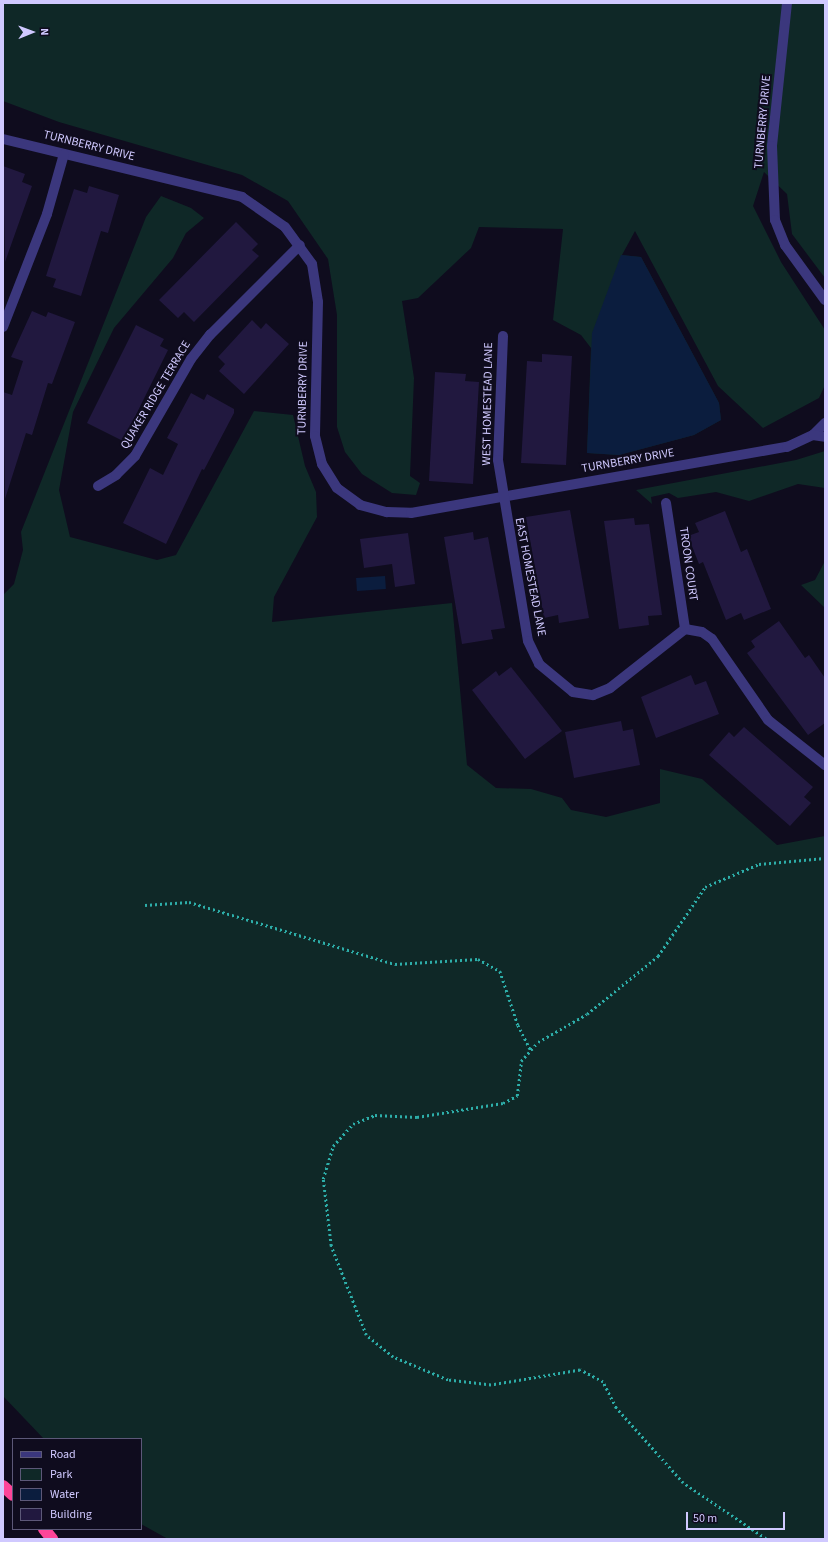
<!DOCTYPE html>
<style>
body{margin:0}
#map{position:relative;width:828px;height:1542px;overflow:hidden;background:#0f0c1e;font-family:"Source Sans 3",sans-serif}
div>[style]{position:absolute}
.green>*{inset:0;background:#0f2827}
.water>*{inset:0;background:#0b1d3e;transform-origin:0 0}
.building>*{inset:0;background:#21183f}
.path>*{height:2.5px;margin-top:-1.25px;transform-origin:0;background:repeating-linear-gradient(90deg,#2daea9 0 2px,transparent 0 5px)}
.minor>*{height:10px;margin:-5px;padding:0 5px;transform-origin:5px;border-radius:5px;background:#3b377d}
.highway>*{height:12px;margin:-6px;padding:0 6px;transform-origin:6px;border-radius:6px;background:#fe4599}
span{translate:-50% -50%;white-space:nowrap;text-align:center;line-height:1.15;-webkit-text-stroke:4px #0f0c1e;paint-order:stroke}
.street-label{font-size:12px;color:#d0c9ff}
.frame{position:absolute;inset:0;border:4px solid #d0c9ff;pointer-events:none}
.legend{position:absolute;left:12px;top:1438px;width:130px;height:92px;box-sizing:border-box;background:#0f0c1e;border:1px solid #5c5878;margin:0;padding:5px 7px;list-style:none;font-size:12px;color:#d0c9ff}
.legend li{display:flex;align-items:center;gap:8px;height:20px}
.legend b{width:20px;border:1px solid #5c5878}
.north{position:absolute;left:12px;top:12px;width:40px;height:40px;-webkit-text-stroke:3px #0f0c1e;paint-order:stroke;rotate:89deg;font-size:11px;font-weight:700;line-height:16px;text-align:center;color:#d0c9ff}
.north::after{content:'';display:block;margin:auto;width:14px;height:18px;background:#d0c9ff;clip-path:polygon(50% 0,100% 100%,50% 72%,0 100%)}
.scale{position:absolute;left:686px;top:1512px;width:99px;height:18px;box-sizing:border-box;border:2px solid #d0c9ff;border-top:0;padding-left:5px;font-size:12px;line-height:14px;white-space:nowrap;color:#d0c9ff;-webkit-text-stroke:3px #0f0c1e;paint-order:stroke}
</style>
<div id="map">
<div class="green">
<i style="clip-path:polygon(3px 3px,825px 3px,825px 278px,792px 234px,787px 194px,764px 172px,753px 206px,781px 262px,825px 330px,825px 385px,819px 398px,763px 428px,718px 386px,635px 231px,622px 255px,641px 257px,719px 403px,721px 420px,694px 435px,619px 455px,587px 453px,591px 348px,581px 335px,553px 320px,563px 229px,479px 227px,471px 248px,418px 298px,402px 301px,414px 378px,410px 476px,420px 483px,416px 495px,392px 493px,362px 474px,345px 452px,337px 427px,337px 315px,328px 259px,288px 201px,242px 175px,59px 122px,3px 101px)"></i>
<i style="clip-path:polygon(161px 196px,191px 208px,204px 218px,186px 233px,173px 258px,114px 328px,73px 412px,59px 490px,70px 537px,157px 560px,176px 555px,254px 411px,293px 415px,305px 466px,316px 492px,317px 517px,274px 597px,272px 622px,452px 603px,467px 765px,496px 788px,531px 789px,562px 798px,571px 810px,606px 817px,660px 803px,660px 769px,702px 779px,777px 845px,825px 836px,825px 1539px,168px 1539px,141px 1524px,141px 1439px,44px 1439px,3px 1396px,3px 595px,14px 584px,23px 550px,21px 532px,146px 217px)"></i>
<i style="clip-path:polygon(825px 451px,825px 488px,798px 484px,749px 501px,716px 492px,678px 498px,669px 493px,651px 497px,652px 504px,636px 490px,796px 460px)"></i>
<i style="clip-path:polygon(825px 561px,825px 608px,801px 585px,815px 580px)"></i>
</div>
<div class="water">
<i style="clip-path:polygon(621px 255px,641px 257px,719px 403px,721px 420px,694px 435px,619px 455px,587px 453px,592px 333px)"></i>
<i style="left:385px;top:576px;width:13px;height:29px;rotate:86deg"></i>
</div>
<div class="building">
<i style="clip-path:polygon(3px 166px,25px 174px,22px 182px,32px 186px,5px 262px)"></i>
<i style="clip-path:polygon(89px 186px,119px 195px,108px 233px,101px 231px,81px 296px,53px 287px,56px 279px,46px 276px,74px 189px,87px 193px)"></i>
<i style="clip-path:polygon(236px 222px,258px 244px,252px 250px,259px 256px,194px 322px,184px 312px,178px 318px,159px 300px)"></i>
<i style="clip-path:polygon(32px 311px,46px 317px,48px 312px,75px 322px,52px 384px,48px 383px,32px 435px,26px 433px,5px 499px,3px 392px,12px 395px,23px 361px,11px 357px)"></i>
<i style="clip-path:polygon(252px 320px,261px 329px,266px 323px,289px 344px,244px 394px,219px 371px,225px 364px,218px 357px)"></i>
<i style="clip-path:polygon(136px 325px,164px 339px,160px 346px,168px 350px,123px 441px,87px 423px)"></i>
<i style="clip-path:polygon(542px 354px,572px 356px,566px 465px,521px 463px,527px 361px,542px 362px)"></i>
<i style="clip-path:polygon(435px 372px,466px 374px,465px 381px,479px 382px,473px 484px,429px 481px)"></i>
<i style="clip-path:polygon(191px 393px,204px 400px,207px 394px,234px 409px,234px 413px,204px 470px,202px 469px,166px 544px,123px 523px,150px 468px,163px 475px,178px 444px,167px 438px)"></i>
<i style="clip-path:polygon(570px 510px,589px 618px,559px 623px,558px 615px,544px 618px,526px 517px)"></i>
<i style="clip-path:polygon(725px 511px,741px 552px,747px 549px,771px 609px,744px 620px,741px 613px,726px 620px,703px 562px,699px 564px,688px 536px,699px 532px,695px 523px)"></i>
<i style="clip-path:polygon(634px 518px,635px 525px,649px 524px,662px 615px,648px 616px,649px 625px,619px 629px,604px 521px)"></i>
<i style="clip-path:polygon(473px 532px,474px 540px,488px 537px,505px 628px,491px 630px,493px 639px,462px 644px,444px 537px)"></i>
<i style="clip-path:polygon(408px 533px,415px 584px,395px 587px,392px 564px,364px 568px,360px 539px)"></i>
<i style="clip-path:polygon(779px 621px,805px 658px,809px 655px,825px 678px,825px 723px,808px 735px,747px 653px,755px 647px,751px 641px)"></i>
<i style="clip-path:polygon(511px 667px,562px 731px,525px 759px,472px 690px,496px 671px,499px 676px)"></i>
<i style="clip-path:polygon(691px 675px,695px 685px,706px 681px,719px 714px,656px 738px,641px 697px)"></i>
<i style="clip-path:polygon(621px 721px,623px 731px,633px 729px,640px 765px,574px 778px,565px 732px)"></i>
<i style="clip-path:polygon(744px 727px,813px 787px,804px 797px,811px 803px,790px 826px,709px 755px,729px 732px,734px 737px)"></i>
</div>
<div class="path">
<i style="left:145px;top:905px;width:44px;rotate:-3.9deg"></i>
<i style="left:189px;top:902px;width:215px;rotate:16.8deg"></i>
<i style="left:395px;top:964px;width:83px;rotate:-3.4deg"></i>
<i style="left:478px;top:959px;width:25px;rotate:29deg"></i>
<i style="left:500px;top:971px;width:57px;rotate:71.6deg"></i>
<i style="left:518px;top:1025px;width:28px;rotate:63deg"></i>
<i style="left:766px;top:1539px;width:100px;rotate:-146deg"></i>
<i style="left:683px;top:1483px;width:101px;rotate:-131.8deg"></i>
<i style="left:616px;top:1408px;width:29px;rotate:-117deg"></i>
<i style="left:603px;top:1382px;width:26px;rotate:-152deg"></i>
<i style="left:580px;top:1370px;width:90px;rotate:170.4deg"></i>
<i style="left:491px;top:1385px;width:43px;rotate:-173.4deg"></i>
<i style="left:448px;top:1380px;width:60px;rotate:-157.3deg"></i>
<i style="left:393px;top:1357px;width:35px;rotate:-141deg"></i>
<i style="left:366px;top:1335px;width:96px;rotate:-111.5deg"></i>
<i style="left:331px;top:1246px;width:67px;rotate:-96.8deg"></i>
<i style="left:323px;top:1179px;width:34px;rotate:-73deg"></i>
<i style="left:333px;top:1146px;width:30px;rotate:-48deg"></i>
<i style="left:353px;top:1124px;width:24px;rotate:-22deg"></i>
<i style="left:375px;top:1115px;width:42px;rotate:2.7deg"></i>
<i style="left:417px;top:1117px;width:87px;rotate:-9.2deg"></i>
<i style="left:503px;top:1103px;width:16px;rotate:-27deg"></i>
<i style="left:517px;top:1096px;width:35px;rotate:-83deg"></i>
<i style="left:521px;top:1061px;width:25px;rotate:-48deg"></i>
<i style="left:538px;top:1042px;width:56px;rotate:-29.7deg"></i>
<i style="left:587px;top:1014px;width:92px;rotate:-39.2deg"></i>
<i style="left:658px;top:956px;width:83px;rotate:-55.7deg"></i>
<i style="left:705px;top:887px;width:59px;rotate:-23.1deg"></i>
<i style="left:759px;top:864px;width:66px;rotate:-5.2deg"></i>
</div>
<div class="minor">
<i style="left:787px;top:3px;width:144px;rotate:96deg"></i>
<i style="left:772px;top:146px;width:74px;rotate:87.7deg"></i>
<i style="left:775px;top:220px;width:27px;rotate:68deg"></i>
<i style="left:785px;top:245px;width:68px;rotate:54deg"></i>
<i style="left:3px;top:139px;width:246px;rotate:13.6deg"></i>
<i style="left:242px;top:197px;width:52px;rotate:34.9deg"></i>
<i style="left:285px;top:227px;width:46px;rotate:53.9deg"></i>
<i style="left:312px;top:264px;width:38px;rotate:81deg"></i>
<i style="left:318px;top:302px;width:134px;rotate:91.3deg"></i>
<i style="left:315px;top:436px;width:29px;rotate:76deg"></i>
<i style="left:322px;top:464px;width:28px;rotate:58deg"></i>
<i style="left:337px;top:488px;width:29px;rotate:36deg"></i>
<i style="left:360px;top:505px;width:28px;rotate:15deg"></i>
<i style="left:387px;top:512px;width:24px;rotate:2deg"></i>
<i style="left:411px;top:513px;width:382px;rotate:-10deg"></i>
<i style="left:787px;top:447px;width:29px;rotate:-25deg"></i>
<i style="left:813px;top:435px;width:17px;rotate:-45deg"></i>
<i style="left:3px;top:327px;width:121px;rotate:-68.7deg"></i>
<i style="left:47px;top:214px;width:62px;rotate:-74.2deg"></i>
<i style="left:503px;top:336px;width:124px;rotate:92.3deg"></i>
<i style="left:498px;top:460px;width:183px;rotate:80.6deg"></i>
<i style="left:528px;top:641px;width:25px;rotate:64deg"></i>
<i style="left:539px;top:664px;width:44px;rotate:39.5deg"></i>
<i style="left:573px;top:692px;width:20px;rotate:9deg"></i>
<i style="left:593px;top:695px;width:18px;rotate:-22deg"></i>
<i style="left:610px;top:688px;width:95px;rotate:-38.2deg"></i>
<i style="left:685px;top:629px;width:17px;rotate:10deg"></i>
<i style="left:702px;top:632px;width:12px;rotate:35deg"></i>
<i style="left:712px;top:639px;width:98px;rotate:55.3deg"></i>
<i style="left:768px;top:720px;width:73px;rotate:38.3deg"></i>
<i style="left:813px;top:435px;width:12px;rotate:9deg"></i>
<i style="left:98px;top:486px;width:21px;rotate:-31deg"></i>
<i style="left:116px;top:475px;width:27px;rotate:-45deg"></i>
<i style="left:135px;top:456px;width:112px;rotate:-60deg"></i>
<i style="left:191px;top:359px;width:31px;rotate:-52deg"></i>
<i style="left:210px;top:335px;width:127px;rotate:-45deg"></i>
<i style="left:666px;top:503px;width:127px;rotate:81.4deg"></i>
</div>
<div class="highway">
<i style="left:3px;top:1486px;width:13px;rotate:42deg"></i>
<i style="left:44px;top:1529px;width:13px;rotate:51deg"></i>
</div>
<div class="street-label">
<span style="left:763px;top:122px;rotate:-85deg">TURNBERRY DRIVE</span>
<span style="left:89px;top:146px;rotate:14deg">TURNBERRY DRIVE</span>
<span style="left:303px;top:388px;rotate:-89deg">TURNBERRY DRIVE</span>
<span style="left:156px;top:395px;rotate:-59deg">QUAKER RIDGE TERRACE</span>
<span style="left:488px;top:404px;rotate:-89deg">WEST HOMESTEAD LANE</span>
<span style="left:628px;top:461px;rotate:-10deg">TURNBERRY DRIVE</span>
<span style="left:688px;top:564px;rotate:82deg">TROON COURT</span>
<span style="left:530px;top:577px;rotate:79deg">EAST HOMESTEAD LANE</span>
</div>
<div class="frame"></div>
<ul class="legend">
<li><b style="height:5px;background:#3b377d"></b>Road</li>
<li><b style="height:11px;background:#0f2827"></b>Park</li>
<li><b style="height:11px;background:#0b1d3e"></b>Water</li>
<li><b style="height:11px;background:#21183f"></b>Building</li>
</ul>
<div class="north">N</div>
<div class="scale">50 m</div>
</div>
